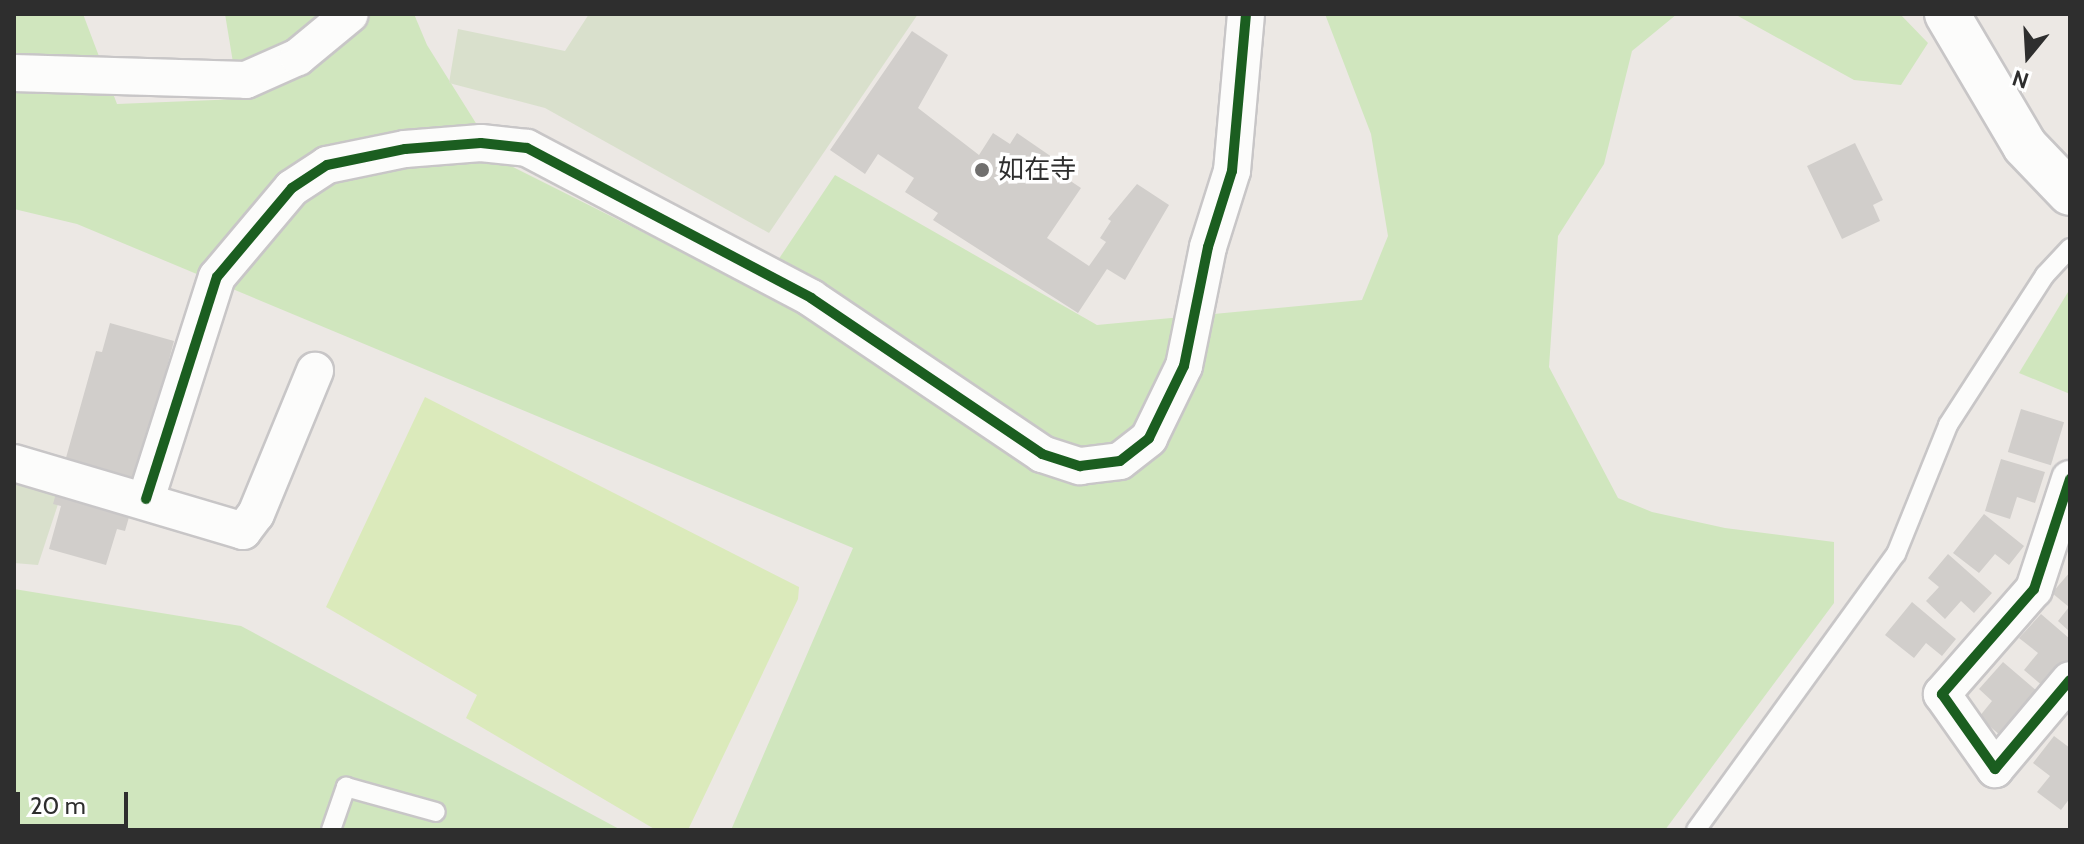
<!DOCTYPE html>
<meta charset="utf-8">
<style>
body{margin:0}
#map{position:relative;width:2084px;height:844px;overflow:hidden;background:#ece8e4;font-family:Cabin,"Noto Sans JP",sans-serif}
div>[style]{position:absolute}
.green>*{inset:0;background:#d0e6be}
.cemetery>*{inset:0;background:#d9e0cc}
.pitch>*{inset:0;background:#dbeabb}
.building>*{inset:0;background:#d1cecb;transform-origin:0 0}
.roads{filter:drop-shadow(2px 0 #c8c6c7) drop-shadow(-2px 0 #c8c6c7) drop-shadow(0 2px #c8c6c7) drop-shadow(0 -2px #c8c6c7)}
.lane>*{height:18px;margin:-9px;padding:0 9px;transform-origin:9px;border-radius:9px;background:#fcfcfb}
.street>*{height:36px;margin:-18px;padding:0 18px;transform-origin:18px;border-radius:18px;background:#fcfcfb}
.secondary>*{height:44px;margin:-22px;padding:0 22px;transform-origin:22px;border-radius:22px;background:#fcfcfb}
.cycleway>*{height:10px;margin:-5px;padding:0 5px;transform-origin:5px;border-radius:5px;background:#1b5e20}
.dots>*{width:22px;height:22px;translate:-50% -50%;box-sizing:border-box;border:4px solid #fff;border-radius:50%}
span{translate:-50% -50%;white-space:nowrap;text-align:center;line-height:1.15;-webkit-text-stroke:7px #fff;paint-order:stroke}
.poi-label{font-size:26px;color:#2e2e2e}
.left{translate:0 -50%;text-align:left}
.frame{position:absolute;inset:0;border:16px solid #2e2e2e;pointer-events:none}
.north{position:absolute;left:1988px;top:16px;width:80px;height:80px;-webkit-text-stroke:6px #fff;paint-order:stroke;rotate:198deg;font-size:22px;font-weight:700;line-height:32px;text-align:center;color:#2e2e2e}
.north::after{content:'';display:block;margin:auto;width:28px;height:36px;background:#2e2e2e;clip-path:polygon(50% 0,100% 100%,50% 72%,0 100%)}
.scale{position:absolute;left:16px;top:792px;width:112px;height:36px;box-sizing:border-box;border:4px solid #2e2e2e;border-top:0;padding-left:10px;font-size:24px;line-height:28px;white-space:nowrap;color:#2e2e2e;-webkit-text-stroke:6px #fff;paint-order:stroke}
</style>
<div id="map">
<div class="green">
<i style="clip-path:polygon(14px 14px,83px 14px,117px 104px,239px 99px,225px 14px,414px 14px,427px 45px,499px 160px,758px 290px,835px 175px,1097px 325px,1362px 300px,1388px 236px,1371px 134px,1325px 14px,1677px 14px,1632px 51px,1604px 164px,1558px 236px,1549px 367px,1618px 498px,1652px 512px,1725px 528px,1834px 542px,1834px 603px,1665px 830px,731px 830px,853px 548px,77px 224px,14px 209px)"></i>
<i style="clip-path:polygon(1719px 14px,1900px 14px,1928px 43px,1901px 85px,1854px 80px,1738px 16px)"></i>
<i style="clip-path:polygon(2068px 292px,2070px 293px,2070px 394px,2019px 373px)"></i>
<i style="clip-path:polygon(14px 589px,241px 626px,621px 830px,14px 830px)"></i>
</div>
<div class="cemetery">
<i style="clip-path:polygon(589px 14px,918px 14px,769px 233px,545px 108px,449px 83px,458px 29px,565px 51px)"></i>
<i style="clip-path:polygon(14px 483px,61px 495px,38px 565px,14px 563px)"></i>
</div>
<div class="pitch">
<i style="clip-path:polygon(425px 397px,799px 587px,798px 599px,688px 830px,656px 830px,466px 718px,477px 695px,326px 607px)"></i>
</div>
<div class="building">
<i style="clip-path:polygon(912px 31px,948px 55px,918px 108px,979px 155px,993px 133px,1010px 144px,1017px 133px,1065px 166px,1060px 174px,1081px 188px,1047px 238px,1089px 266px,1106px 242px,1100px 238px,1111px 221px,1108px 219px,1137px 184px,1169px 205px,1125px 280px,1107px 269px,1078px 313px,933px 220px,938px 213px,905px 192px,914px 178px,878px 154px,865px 174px,830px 150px)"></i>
<i style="clip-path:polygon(1855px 143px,1883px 200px,1873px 205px,1880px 221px,1842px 239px,1807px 166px)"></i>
<i style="clip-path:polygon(110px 323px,174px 341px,166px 371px,171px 371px,125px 531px,117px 529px,106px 565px,49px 549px,61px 506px,53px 504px,96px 351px,102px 352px)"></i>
<i style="left:2021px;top:409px;width:45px;height:45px;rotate:17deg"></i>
<i style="clip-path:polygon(2001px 459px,2045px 472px,2035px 503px,2017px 497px,2010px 519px,1985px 511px)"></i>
<i style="clip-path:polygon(1984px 514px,2024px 546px,2009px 565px,1995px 554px,1979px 573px,1953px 553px)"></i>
<i style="clip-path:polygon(1948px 554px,1992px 593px,1974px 613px,1961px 601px,1945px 619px,1926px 601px,1939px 587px,1928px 578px)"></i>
<i style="clip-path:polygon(2070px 572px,2070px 632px,2058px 621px,2069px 607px,2052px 593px)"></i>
<i style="clip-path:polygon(1912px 602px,1956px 639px,1942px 656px,1926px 643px,1914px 658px,1885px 635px)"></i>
<i style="clip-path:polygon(2041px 614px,2070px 639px,2070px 660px,2045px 688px,2024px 670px,2038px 653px,2019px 638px)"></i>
<i style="clip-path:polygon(2003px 662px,2038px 692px,2001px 736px,1979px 717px,1992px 701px,1979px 689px)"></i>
<i style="clip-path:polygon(2054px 736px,2070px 748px,2070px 798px,2061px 810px,2037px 792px,2050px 776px,2033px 763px)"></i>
</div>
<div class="roads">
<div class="lane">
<i style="left:331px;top:830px;width:46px;rotate:-70.8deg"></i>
<i style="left:346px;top:787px;width:93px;rotate:15.5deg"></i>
<i style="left:1696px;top:830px;width:341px;rotate:-54.1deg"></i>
<i style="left:1896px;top:554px;width:139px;rotate:-68deg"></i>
<i style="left:1948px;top:425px;width:179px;rotate:-57.1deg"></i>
<i style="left:2045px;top:275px;width:37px;rotate:-47deg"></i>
</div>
<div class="street">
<i style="left:14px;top:73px;width:232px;rotate:1.7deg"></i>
<i style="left:246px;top:80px;width:57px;rotate:-23.9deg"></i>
<i style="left:298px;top:57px;width:67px;rotate:-39.6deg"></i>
<i style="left:14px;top:463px;width:239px;rotate:16.5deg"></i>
<i style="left:243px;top:531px;width:21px;rotate:-53deg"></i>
<i style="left:256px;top:514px;width:155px;rotate:-67.6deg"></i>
<i style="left:2070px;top:479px;width:116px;rotate:108.1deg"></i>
<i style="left:2034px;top:589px;width:140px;rotate:131.2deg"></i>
<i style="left:1942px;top:694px;width:92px;rotate:54.8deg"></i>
<i style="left:1995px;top:769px;width:116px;rotate:-49.9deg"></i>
<i style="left:146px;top:499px;width:233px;rotate:-72.3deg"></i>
<i style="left:217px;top:277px;width:116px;rotate:-49.9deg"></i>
<i style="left:292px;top:188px;width:42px;rotate:-33.3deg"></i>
<i style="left:327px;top:165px;width:80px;rotate:-11.6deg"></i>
<i style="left:405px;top:149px;width:76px;rotate:-4.5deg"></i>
<i style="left:481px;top:143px;width:46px;rotate:6.2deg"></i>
<i style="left:527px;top:148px;width:321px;rotate:27.8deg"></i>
<i style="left:811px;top:298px;width:279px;rotate:34deg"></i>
<i style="left:1042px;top:454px;width:40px;rotate:18deg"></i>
<i style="left:1080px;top:466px;width:40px;rotate:-7.1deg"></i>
<i style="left:1120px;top:461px;width:37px;rotate:-38deg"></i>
<i style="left:1149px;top:438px;width:80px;rotate:-64.1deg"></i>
<i style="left:1184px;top:366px;width:121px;rotate:-78.6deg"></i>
<i style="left:1208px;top:247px;width:80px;rotate:-72.5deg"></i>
<i style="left:1232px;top:171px;width:158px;rotate:-84.9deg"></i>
</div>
<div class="secondary">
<i style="left:1947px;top:14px;width:153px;rotate:59.4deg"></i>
<i style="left:2025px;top:146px;width:65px;rotate:46.2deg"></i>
</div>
</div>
<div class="cycleway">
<i style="left:2070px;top:479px;width:116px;rotate:108.1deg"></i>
<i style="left:2034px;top:589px;width:140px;rotate:131.2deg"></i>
<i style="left:1942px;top:694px;width:92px;rotate:54.8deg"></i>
<i style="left:1995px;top:769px;width:116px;rotate:-49.9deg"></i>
<i style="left:146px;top:499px;width:233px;rotate:-72.3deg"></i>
<i style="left:217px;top:277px;width:116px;rotate:-49.9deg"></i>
<i style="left:292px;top:188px;width:42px;rotate:-33.3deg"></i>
<i style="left:327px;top:165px;width:80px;rotate:-11.6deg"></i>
<i style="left:405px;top:149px;width:76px;rotate:-4.5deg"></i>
<i style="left:481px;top:143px;width:46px;rotate:6.2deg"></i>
<i style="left:527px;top:148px;width:321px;rotate:27.8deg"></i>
<i style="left:811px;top:298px;width:279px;rotate:34deg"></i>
<i style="left:1042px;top:454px;width:40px;rotate:18deg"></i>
<i style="left:1080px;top:466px;width:40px;rotate:-7.1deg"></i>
<i style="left:1120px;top:461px;width:37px;rotate:-38deg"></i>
<i style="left:1149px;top:438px;width:80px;rotate:-64.1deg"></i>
<i style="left:1184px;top:366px;width:121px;rotate:-78.6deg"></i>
<i style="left:1208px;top:247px;width:80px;rotate:-72.5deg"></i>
<i style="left:1232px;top:171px;width:158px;rotate:-84.9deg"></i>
</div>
<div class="dots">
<i style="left:982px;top:170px;background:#706f6e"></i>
</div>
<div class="poi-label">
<span class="left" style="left:998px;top:170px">如在寺</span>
</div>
<div class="frame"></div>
<div class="north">N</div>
<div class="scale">20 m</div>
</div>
